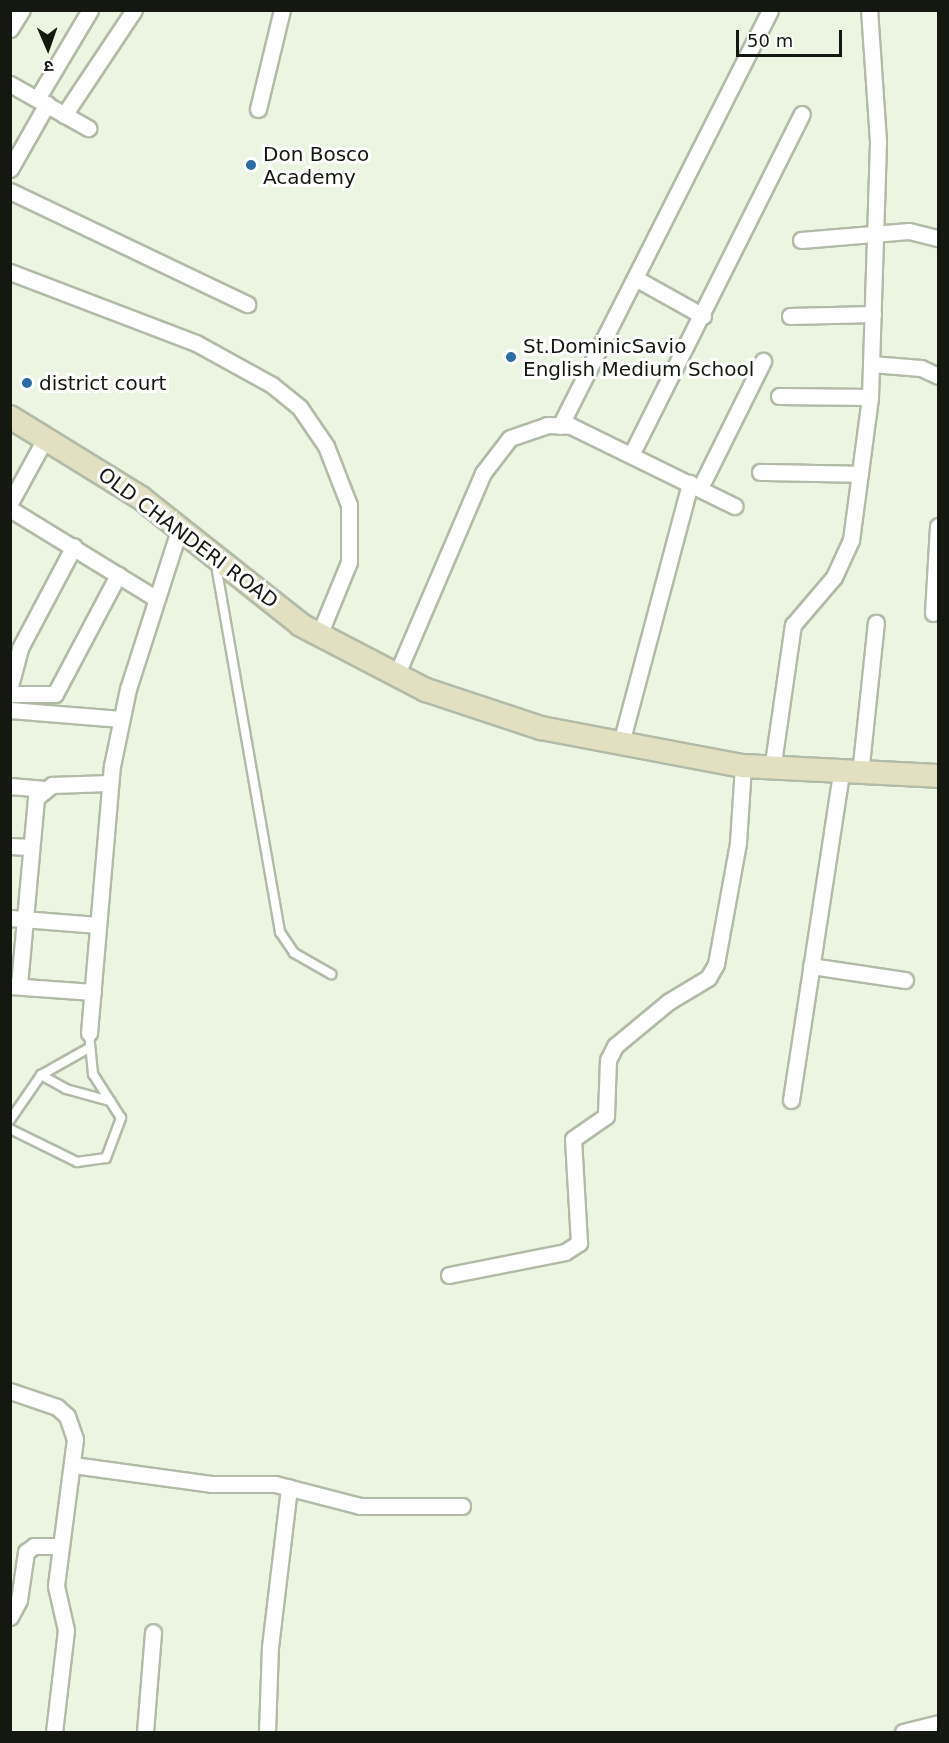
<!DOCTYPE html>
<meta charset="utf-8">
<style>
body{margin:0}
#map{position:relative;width:949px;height:1743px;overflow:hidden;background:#ecf5e1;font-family:"DejaVu Sans","Noto Sans Devanagari",sans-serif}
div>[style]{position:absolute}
.roads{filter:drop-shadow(2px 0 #b1bba7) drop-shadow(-2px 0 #b1bba7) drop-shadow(0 2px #b1bba7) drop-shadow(0 -2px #b1bba7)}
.lane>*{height:8px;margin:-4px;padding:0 4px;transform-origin:4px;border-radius:4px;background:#fff}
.street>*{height:15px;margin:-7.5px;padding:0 7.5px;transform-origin:7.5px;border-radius:7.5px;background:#fff}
.secondary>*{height:22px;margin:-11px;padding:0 11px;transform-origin:11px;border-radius:11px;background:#e2e0c0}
.dots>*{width:16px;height:16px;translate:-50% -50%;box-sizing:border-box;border:3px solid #fff;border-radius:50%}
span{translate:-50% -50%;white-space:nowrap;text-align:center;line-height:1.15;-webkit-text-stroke:6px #fff;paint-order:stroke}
.poi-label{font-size:20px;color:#141811}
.left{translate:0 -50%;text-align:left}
.street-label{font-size:20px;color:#141811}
.frame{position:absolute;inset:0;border:12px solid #141811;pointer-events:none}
.north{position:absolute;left:18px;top:18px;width:60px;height:60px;-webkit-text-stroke:4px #fff;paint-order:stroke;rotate:178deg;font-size:16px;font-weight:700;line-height:24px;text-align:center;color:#141811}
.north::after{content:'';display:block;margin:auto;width:21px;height:27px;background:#141811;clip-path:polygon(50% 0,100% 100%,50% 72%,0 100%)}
.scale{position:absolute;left:736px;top:30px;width:106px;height:27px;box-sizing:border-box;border:3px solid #141811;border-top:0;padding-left:8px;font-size:18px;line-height:21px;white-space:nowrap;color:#141811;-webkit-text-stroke:4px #fff;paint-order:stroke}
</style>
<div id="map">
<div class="roads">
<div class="lane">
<i style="left:216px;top:565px;width:373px;rotate:80.1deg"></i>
<i style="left:280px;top:932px;width:25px;rotate:56deg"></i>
<i style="left:294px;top:953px;width:43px;rotate:29.6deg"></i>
<i style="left:41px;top:1075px;width:29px;rotate:29deg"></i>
<i style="left:66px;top:1089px;width:46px;rotate:15.3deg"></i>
<i style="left:10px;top:1120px;width:55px;rotate:-55.4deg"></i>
<i style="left:41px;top:1075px;width:53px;rotate:-29.5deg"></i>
<i style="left:10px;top:1129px;width:75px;rotate:26.2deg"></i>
<i style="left:77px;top:1162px;width:29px;rotate:-8deg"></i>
<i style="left:106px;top:1158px;width:43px;rotate:-69.4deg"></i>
<i style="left:121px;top:1118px;width:52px;rotate:-122.5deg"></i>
<i style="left:93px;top:1074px;width:41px;rotate:-95.6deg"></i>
</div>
<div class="street">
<i style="left:10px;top:29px;width:22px;rotate:-58deg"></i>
<i style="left:10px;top:84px;width:90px;rotate:29.4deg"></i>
<i style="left:37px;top:99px;width:104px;rotate:-59.2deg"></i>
<i style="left:258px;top:109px;width:102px;rotate:-76.4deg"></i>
<i style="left:64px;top:115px;width:126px;rotate:-56.3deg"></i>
<i style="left:10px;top:169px;width:75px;rotate:-60.4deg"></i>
<i style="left:10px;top:191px;width:263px;rotate:25.5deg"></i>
<i style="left:801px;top:240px;width:108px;rotate:-4.8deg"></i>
<i style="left:909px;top:231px;width:30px;rotate:14deg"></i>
<i style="left:10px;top:272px;width:199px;rotate:20.9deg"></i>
<i style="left:196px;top:343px;width:87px;rotate:28.9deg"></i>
<i style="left:272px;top:385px;width:36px;rotate:39deg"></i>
<i style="left:300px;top:408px;width:46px;rotate:55.6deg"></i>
<i style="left:326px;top:446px;width:63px;rotate:68.7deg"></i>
<i style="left:349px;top:505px;width:57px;rotate:90deg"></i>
<i style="left:349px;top:562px;width:79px;rotate:112.3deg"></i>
<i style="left:635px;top:278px;width:78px;rotate:29.2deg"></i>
<i style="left:790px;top:316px;width:83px;rotate:-1.4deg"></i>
<i style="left:871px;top:364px;width:50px;rotate:4.6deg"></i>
<i style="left:921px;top:368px;width:19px;rotate:25deg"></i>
<i style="left:779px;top:396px;width:91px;rotate:0.6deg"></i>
<i style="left:560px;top:426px;width:466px;rotate:-63.2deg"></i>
<i style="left:632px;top:453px;width:379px;rotate:-63.4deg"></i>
<i style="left:760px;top:472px;width:100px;rotate:1.1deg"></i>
<i style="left:700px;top:488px;width:142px;rotate:-63.6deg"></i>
<i style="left:10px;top:503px;width:75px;rotate:-61.4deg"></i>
<i style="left:10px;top:509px;width:170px;rotate:31.5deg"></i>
<i style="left:933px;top:613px;width:87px;rotate:-86.7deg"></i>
<i style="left:396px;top:676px;width:221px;rotate:-66.8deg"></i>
<i style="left:483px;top:473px;width:44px;rotate:-52.4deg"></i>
<i style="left:510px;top:438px;width:39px;rotate:-19deg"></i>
<i style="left:547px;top:425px;width:24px;rotate:2deg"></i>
<i style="left:571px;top:426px;width:182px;rotate:26.1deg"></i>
<i style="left:10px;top:686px;width:39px;rotate:-75deg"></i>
<i style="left:20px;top:648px;width:115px;rotate:-62.1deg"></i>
<i style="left:10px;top:694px;width:45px"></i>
<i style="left:55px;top:694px;width:135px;rotate:-62.1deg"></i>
<i style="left:10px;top:710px;width:111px;rotate:4.6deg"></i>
<i style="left:621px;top:743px;width:269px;rotate:-75.1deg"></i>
<i style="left:772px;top:770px;width:147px;rotate:-81.8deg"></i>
<i style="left:793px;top:625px;width:63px;rotate:-49.5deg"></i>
<i style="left:834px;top:577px;width:41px;rotate:-65.3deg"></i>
<i style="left:851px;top:540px;width:144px;rotate:-82.4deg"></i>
<i style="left:870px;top:397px;width:256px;rotate:-88.2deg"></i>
<i style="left:878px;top:141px;width:131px;rotate:-93.9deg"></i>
<i style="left:860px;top:774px;width:152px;rotate:-84deg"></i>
<i style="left:10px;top:786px;width:32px;rotate:5deg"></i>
<i style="left:10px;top:846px;width:20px;rotate:3deg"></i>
<i style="left:10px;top:918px;width:88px;rotate:4.5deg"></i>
<i style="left:811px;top:966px;width:95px;rotate:8.5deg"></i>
<i style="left:19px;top:985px;width:188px;rotate:-84.8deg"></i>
<i style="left:36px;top:798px;width:21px;rotate:-39deg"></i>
<i style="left:52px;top:785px;width:57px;rotate:-2deg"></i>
<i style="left:10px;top:986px;width:83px;rotate:4.1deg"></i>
<i style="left:89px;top:1033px;width:268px;rotate:-85.1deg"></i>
<i style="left:112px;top:766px;width:79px;rotate:-78.3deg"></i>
<i style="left:128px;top:689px;width:170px;rotate:-72.2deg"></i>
<i style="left:791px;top:1100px;width:330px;rotate:-81.3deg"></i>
<i style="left:449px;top:1275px;width:118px;rotate:-11.2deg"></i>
<i style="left:565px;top:1252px;width:17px;rotate:-33deg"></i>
<i style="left:579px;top:1243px;width:104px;rotate:-93.3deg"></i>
<i style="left:573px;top:1139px;width:40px;rotate:-34.9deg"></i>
<i style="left:606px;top:1116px;width:56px;rotate:-88deg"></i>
<i style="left:608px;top:1060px;width:16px;rotate:-63deg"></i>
<i style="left:615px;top:1046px;width:69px;rotate:-39.7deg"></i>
<i style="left:668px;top:1002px;width:47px;rotate:-31deg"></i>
<i style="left:708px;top:978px;width:16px;rotate:-60deg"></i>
<i style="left:716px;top:964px;width:123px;rotate:-79.7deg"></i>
<i style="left:738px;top:843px;width:77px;rotate:-86.3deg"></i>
<i style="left:10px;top:1391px;width:50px;rotate:18.8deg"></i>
<i style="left:57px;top:1407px;width:13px;rotate:42deg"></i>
<i style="left:67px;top:1416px;width:24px;rotate:71deg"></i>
<i style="left:75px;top:1439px;width:148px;rotate:97.4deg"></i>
<i style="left:56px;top:1586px;width:45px;rotate:77.2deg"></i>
<i style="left:66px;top:1630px;width:103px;rotate:96.7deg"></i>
<i style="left:73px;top:1465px;width:139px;rotate:7.8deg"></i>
<i style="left:211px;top:1484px;width:64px"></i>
<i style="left:275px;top:1484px;width:88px;rotate:14.5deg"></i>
<i style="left:360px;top:1506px;width:102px"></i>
<i style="left:10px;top:1617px;width:19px;rotate:-62deg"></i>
<i style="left:19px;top:1600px;width:49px;rotate:-81.7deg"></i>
<i style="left:26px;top:1552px;width:10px;rotate:-37deg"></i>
<i style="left:34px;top:1546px;width:27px"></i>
<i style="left:145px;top:1732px;width:100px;rotate:-85.4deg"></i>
<i style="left:267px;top:1732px;width:85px;rotate:-88deg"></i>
<i style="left:270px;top:1647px;width:161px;rotate:-83.2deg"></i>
<i style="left:903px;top:1732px;width:36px;rotate:-14deg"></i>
</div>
<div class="secondary">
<i style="left:10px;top:417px;width:154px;rotate:31.7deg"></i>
<i style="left:141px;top:498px;width:204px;rotate:38.4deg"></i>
<i style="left:301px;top:625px;width:141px;rotate:27.5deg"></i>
<i style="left:426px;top:690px;width:121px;rotate:18.3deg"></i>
<i style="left:541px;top:728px;width:206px;rotate:10.7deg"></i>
<i style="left:743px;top:766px;width:195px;rotate:2.9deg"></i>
</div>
</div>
<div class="dots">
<i style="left:251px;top:165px;background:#2b6ca2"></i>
<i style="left:511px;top:357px;background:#2b6ca2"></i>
<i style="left:27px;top:383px;background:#2b6ca2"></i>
</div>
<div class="poi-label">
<span class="left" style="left:263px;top:166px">Don Bosco<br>Academy</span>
<span class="left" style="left:523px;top:358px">St.DominicSavio<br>English Medium School</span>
<span class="left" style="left:39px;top:383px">district court</span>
</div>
<div class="street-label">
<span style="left:188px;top:538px;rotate:37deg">OLD CHANDERI ROAD</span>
</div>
<div class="frame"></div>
<div class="north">उ</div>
<div class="scale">50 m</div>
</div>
